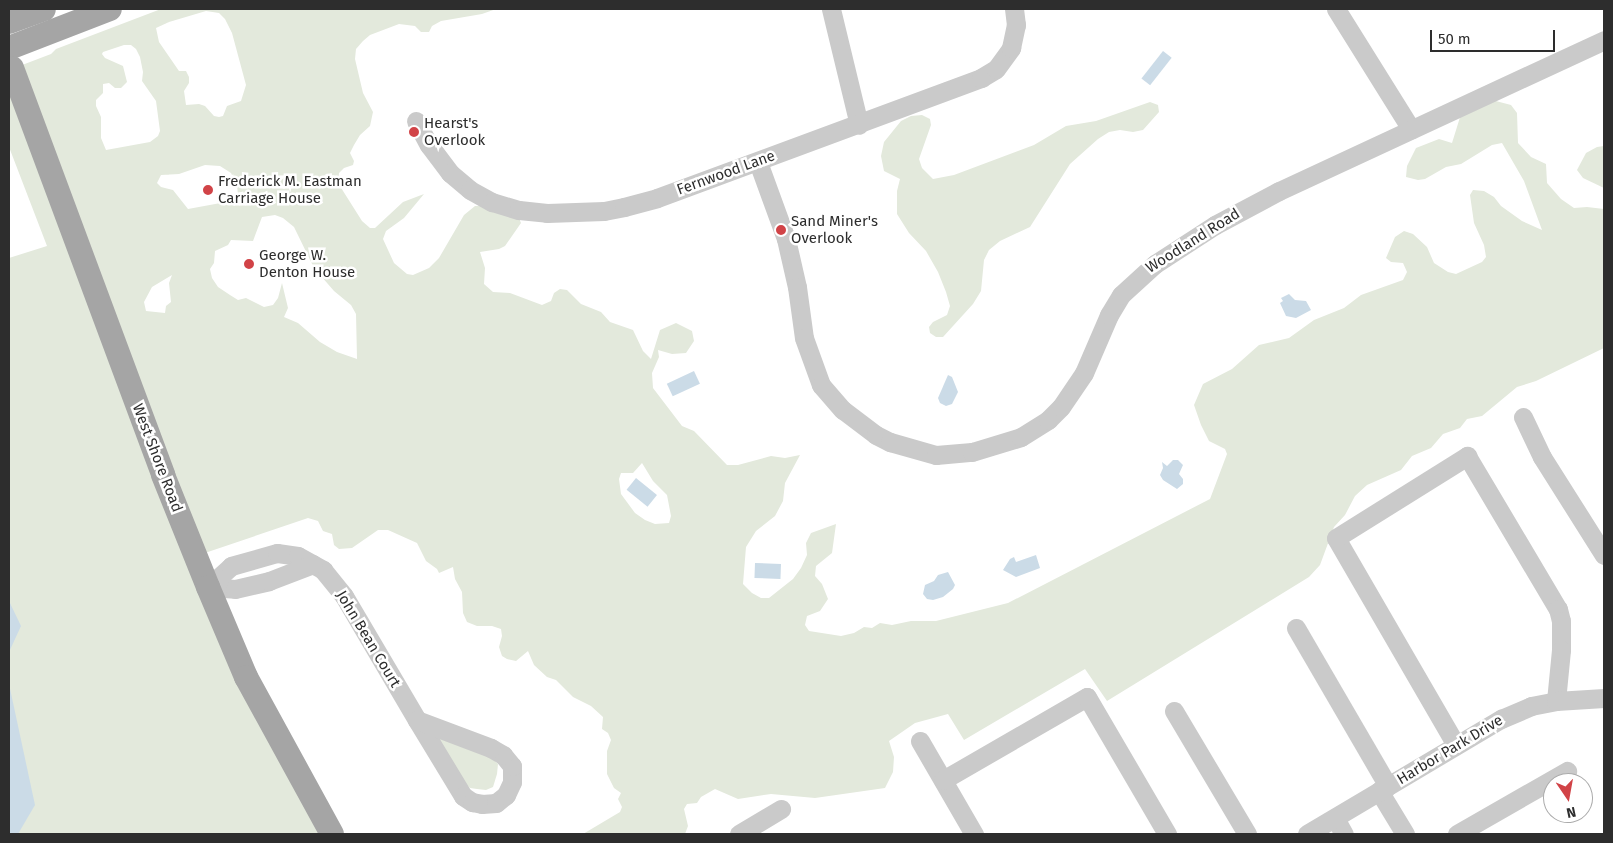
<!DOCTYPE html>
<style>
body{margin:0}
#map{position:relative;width:1613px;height:843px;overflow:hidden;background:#fff;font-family:"Fira Sans",sans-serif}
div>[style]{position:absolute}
.green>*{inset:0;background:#e3e9dc}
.water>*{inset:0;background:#cbdbe7;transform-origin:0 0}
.minor>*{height:19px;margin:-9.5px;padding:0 9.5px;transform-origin:9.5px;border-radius:9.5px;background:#cacaca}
.major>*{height:24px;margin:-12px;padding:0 12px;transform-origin:12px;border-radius:12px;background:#a5a5a5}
.dots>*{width:14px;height:14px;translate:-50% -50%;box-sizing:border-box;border:2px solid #fff;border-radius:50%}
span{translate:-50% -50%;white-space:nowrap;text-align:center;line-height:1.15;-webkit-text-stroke:5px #fff;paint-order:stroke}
.poi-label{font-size:15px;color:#2d2d2d}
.left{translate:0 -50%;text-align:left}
.street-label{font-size:15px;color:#2d2d2d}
.frame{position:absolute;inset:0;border:10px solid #2d2d2d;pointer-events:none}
.north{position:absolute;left:1543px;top:773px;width:50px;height:50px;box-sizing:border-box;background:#fff;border:1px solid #ababab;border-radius:50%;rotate:168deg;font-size:14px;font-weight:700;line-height:20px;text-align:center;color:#2d2d2d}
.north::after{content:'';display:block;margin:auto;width:18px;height:22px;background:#d14347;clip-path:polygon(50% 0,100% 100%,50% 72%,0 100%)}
.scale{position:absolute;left:1430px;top:30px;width:125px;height:22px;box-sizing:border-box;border:2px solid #2d2d2d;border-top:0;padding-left:6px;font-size:15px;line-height:18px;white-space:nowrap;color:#2d2d2d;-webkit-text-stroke:4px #fff;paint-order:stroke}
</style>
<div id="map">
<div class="green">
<i style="clip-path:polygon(evenodd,161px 9px,496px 9px,482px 14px,441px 21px,432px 26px,429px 32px,421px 32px,415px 26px,399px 24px,370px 35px,363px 41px,356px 49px,355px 59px,363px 93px,373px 112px,370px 126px,360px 135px,354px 145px,350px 153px,354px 161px,353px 165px,344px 168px,339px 173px,338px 183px,362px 221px,370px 228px,375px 228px,403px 202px,424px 194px,404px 218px,386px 231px,383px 239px,394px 263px,407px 274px,413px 275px,429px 268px,439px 258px,464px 215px,475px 206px,491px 206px,518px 216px,521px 223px,505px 246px,499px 249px,480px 252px,485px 268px,484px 284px,493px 292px,510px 293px,542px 305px,551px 301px,554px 293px,560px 289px,567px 290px,581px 304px,601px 312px,610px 322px,633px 330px,643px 351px,651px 359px,660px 330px,676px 323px,692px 331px,694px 341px,686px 353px,672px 354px,658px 350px,659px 357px,652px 373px,653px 388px,682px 426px,694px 431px,727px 465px,738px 465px,771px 456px,785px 458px,800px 455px,785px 483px,783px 501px,775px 516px,756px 531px,746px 547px,743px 584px,752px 593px,761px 598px,769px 598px,793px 579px,801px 568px,807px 555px,806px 543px,811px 533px,836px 524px,832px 553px,816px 566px,815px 576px,822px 584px,828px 599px,820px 611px,807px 616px,805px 625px,809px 631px,841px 636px,854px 633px,864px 627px,872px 628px,880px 623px,892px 625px,911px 621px,936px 621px,1008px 603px,1210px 499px,1227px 454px,1225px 449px,1209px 441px,1201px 425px,1194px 405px,1203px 384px,1232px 369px,1259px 345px,1289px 338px,1314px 320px,1344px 308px,1361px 295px,1403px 280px,1407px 272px,1403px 263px,1391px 262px,1386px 258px,1395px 237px,1404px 231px,1413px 234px,1427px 247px,1434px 263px,1448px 272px,1456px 274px,1482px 262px,1486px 257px,1484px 245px,1474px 223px,1470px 195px,1473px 190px,1484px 191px,1494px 197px,1501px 206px,1522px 221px,1542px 230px,1524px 181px,1502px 143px,1492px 145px,1461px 164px,1446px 167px,1425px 179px,1418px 180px,1406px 177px,1407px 166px,1416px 148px,1439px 139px,1452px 143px,1461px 114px,1492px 100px,1511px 105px,1517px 113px,1518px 143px,1531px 157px,1546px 164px,1547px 183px,1561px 199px,1574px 208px,1587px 207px,1604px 209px,1604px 348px,1536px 381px,1517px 387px,1482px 416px,1467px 419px,1460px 428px,1443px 434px,1431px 448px,1412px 456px,1401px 470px,1367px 485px,1355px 496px,1345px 515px,1334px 527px,1320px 565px,1309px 577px,1107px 701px,1085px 669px,964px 740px,948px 714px,915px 723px,889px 741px,894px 757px,893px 772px,885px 788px,815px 798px,771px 794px,738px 799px,715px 789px,701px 797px,697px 803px,687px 804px,684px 809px,688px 826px,685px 834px,583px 834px,620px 812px,622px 807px,618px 799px,621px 793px,614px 788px,607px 774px,607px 751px,611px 740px,608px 733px,602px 729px,603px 717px,591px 706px,573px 697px,556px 680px,547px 677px,534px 665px,528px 651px,516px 661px,507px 659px,502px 656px,499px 647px,502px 636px,501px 629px,492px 626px,477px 626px,467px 622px,463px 613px,462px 592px,455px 579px,453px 567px,439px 573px,437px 569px,426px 561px,417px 543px,388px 530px,378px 530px,352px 548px,339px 549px,334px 545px,332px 534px,323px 531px,318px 521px,308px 518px,196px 556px,332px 834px,9px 834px,9px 258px,47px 246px,9px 147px,9px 70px,51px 54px,56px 49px,161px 9px,206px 11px,219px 13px,225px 19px,232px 33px,246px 85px,241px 101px,227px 106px,223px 116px,219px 117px,214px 116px,205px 106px,199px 104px,186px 105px,184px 91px,189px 83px,189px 77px,186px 71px,179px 71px,159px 42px,156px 28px,169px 22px,206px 11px,161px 9px,124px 45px,131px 45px,136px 49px,140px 57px,143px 72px,142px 81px,156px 101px,160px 131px,158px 136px,150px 142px,106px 150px,101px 138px,101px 117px,96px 106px,96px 100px,103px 93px,103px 84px,109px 83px,115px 88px,121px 88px,127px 82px,123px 66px,105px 58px,102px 54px,103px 52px,124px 45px,161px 9px,205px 165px,220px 166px,231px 173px,237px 185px,238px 195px,226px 202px,188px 209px,173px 190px,161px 187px,157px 183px,161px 175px,179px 174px,205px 165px,161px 9px,275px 215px,283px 218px,294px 227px,314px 268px,334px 291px,351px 305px,356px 314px,357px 359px,337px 352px,320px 342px,298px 323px,284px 317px,288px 308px,282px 283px,278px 298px,273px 305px,264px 307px,246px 298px,238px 300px,230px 295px,218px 287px,212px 278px,210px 269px,214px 263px,215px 251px,228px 245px,231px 240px,253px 241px,262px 217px,275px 215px,161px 9px,172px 275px,169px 283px,171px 302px,166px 306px,165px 313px,146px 311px,144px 302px,152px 287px,172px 275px,161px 9px,642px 463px,653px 481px,667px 495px,671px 516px,669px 523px,655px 524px,645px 520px,635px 513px,621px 494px,619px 479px,621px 473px,633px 473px,642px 463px)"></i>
<i style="clip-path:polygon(1150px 102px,1158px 105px,1159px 112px,1143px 130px,1133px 132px,1120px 130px,1109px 132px,1098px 139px,1070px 164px,1030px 227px,1000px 241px,989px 250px,984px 260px,981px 291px,973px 304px,943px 337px,936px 337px,930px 333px,929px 327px,933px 322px,947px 315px,950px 306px,946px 292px,938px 272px,926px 251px,909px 233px,897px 214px,897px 191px,900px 179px,884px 171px,881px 156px,884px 142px,901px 121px,911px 116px,922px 115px,930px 119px,931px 125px,919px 159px,922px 168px,933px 179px,954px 175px,1034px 145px,1066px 126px,1096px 121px)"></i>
<i style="clip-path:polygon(1604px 146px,1604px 188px,1583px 178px,1577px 170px,1586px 153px,1597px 147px)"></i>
<i style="clip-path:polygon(430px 728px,492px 758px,498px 764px,497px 774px,493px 787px,486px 790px,477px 789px,470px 788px,464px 783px)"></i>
</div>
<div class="water">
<i style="left:1163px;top:51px;width:11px;height:35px;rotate:38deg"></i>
<i style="clip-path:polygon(1289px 294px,1295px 300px,1306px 301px,1311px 310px,1296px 318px,1286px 316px,1280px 303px,1283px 301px,1281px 298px)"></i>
<i style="left:694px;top:371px;width:14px;height:30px;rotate:65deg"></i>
<i style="clip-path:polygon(948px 375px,952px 377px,958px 392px,952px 404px,946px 406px,940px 403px,938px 398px)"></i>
<i style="clip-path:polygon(1173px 460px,1178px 460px,1183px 465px,1179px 474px,1183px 479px,1183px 484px,1177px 489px,1163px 480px,1160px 475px,1163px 468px,1162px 462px,1167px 466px)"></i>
<i style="left:636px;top:478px;width:27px;height:15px;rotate:39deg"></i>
<i style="clip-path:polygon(1036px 555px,1040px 568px,1016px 577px,1003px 570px,1010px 559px,1014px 557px,1016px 562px)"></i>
<i style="left:755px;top:563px;width:26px;height:15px;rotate:2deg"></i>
<i style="clip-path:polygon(948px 572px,955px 585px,953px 589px,943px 597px,933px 600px,927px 599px,923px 594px,925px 585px,934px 581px,938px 575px)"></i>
<i style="clip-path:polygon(9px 601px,21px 626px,9px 652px)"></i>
<i style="clip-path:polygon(9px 684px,35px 805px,18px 834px,9px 834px)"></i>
</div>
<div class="minor">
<i style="left:831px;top:9px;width:119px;rotate:76.4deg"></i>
<i style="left:1336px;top:9px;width:142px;rotate:58deg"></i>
<i style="left:416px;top:121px;width:27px;rotate:62deg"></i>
<i style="left:429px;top:145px;width:35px;rotate:53deg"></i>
<i style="left:450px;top:173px;width:26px;rotate:40deg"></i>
<i style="left:470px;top:190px;width:25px;rotate:29deg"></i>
<i style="left:492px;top:202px;width:28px;rotate:17deg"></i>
<i style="left:519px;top:210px;width:28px;rotate:6deg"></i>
<i style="left:547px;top:213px;width:57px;rotate:-2deg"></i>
<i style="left:604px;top:211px;width:20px;rotate:-11deg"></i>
<i style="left:624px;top:207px;width:34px;rotate:-15deg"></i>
<i style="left:657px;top:198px;width:346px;rotate:-20.3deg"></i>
<i style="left:981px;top:78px;width:17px;rotate:-31deg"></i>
<i style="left:996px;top:69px;width:26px;rotate:-54deg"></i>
<i style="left:1011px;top:48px;width:24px;rotate:-78deg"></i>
<i style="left:1016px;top:25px;width:16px;rotate:-97deg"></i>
<i style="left:758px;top:162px;width:82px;rotate:70deg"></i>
<i style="left:786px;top:239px;width:49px;rotate:77.1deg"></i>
<i style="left:797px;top:287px;width:51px;rotate:82.2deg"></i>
<i style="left:804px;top:338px;width:50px;rotate:70.1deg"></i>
<i style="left:821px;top:385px;width:33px;rotate:49deg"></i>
<i style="left:843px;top:410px;width:41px;rotate:37.1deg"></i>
<i style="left:876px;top:435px;width:16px;rotate:27deg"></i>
<i style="left:890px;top:442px;width:48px;rotate:15.8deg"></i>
<i style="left:936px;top:455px;width:36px;rotate:-5deg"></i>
<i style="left:972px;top:452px;width:51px;rotate:-17deg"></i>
<i style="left:1021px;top:437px;width:32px;rotate:-32deg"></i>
<i style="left:1048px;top:420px;width:18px;rotate:-45deg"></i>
<i style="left:1061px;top:407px;width:41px;rotate:-55.9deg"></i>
<i style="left:1084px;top:373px;width:63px;rotate:-66.7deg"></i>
<i style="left:1109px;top:315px;width:23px;rotate:-59deg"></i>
<i style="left:1121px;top:295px;width:46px;rotate:-42.4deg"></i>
<i style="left:1155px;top:264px;width:72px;rotate:-33deg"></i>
<i style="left:1215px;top:225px;width:72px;rotate:-28deg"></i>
<i style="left:1279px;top:191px;width:358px;rotate:-24.9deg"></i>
<i style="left:1523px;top:417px;width:44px;rotate:64.6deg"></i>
<i style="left:1542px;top:457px;width:116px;rotate:57.7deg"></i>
<i style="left:208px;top:587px;width:31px;rotate:-42deg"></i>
<i style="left:231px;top:566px;width:48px;rotate:-15.8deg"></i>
<i style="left:277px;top:553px;width:21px;rotate:8deg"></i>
<i style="left:298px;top:556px;width:29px;rotate:29deg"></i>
<i style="left:323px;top:570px;width:33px;rotate:51deg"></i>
<i style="left:344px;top:596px;width:144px;rotate:59.5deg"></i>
<i style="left:417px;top:720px;width:89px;rotate:58.8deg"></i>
<i style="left:463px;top:796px;width:11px;rotate:34deg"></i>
<i style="left:472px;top:802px;width:10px;rotate:11deg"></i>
<i style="left:482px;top:804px;width:14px;rotate:-4deg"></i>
<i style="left:496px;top:803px;width:13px;rotate:-39deg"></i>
<i style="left:506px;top:795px;width:14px;rotate:-65deg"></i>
<i style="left:512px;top:782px;width:16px;rotate:-90deg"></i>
<i style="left:512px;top:766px;width:14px;rotate:-129deg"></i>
<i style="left:503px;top:755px;width:14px;rotate:-150deg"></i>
<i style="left:491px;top:748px;width:79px;rotate:-159.3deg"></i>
<i style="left:208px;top:587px;width:27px;rotate:4deg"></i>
<i style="left:235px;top:589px;width:35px;rotate:-13deg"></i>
<i style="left:269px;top:581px;width:47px;rotate:-21.1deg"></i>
<i style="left:1296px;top:628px;width:183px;rotate:59.8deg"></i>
<i style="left:1174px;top:711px;width:143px;rotate:59.3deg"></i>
<i style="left:920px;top:741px;width:108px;rotate:59.9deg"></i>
<i style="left:1456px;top:745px;width:239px;rotate:-120.1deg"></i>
<i style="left:1336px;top:538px;width:155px;rotate:-32deg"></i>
<i style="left:1467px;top:456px;width:178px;rotate:59.3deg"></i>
<i style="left:1558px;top:609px;width:12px;rotate:76deg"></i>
<i style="left:1561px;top:621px;width:29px;rotate:90deg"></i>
<i style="left:1561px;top:650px;width:51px;rotate:95.6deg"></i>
<i style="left:943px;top:780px;width:166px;rotate:-30deg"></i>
<i style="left:1087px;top:697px;width:159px;rotate:59.7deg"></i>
<i style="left:1379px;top:791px;width:50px;rotate:58.8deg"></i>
<i style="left:1335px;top:818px;width:18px;rotate:61deg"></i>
<i style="left:739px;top:834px;width:49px;rotate:-30.8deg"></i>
<i style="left:1307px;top:834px;width:226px;rotate:-30.7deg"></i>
<i style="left:1501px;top:719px;width:33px;rotate:-23deg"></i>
<i style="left:1531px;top:706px;width:25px;rotate:-11deg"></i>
<i style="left:1556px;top:701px;width:48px;rotate:-3.6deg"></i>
<i style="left:1457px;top:834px;width:127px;rotate:-29.8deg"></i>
</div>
<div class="major">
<i style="left:9px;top:22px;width:37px;rotate:-20deg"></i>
<i style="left:9px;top:48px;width:108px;rotate:-21.1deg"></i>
<i style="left:12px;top:68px;width:434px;rotate:69.6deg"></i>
<i style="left:163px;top:475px;width:121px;rotate:68.1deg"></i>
<i style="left:208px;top:587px;width:98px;rotate:67.1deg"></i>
<i style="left:246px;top:677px;width:179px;rotate:61.3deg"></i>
</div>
<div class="dots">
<i style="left:414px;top:132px;background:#d14347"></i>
<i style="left:208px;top:190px;background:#d14347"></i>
<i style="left:781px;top:230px;background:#d14347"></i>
<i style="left:249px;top:264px;background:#d14347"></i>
</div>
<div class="poi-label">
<span class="left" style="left:424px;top:132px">Hearst's<br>Overlook</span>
<span class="left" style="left:218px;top:190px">Frederick M. Eastman<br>Carriage House</span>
<span class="left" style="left:791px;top:230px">Sand Miner's<br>Overlook</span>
<span class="left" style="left:259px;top:264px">George W.<br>Denton House</span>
</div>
<div class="street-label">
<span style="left:726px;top:173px;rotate:-20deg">Fernwood Lane</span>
<span style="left:1193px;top:241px;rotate:-32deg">Woodland Road</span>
<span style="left:157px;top:458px;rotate:69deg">West Shore Road</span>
<span style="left:368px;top:639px;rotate:59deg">John Bean Court</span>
<span style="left:1450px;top:750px;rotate:-31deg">Harbor Park Drive</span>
</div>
<div class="frame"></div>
<div class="north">N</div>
<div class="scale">50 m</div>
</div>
